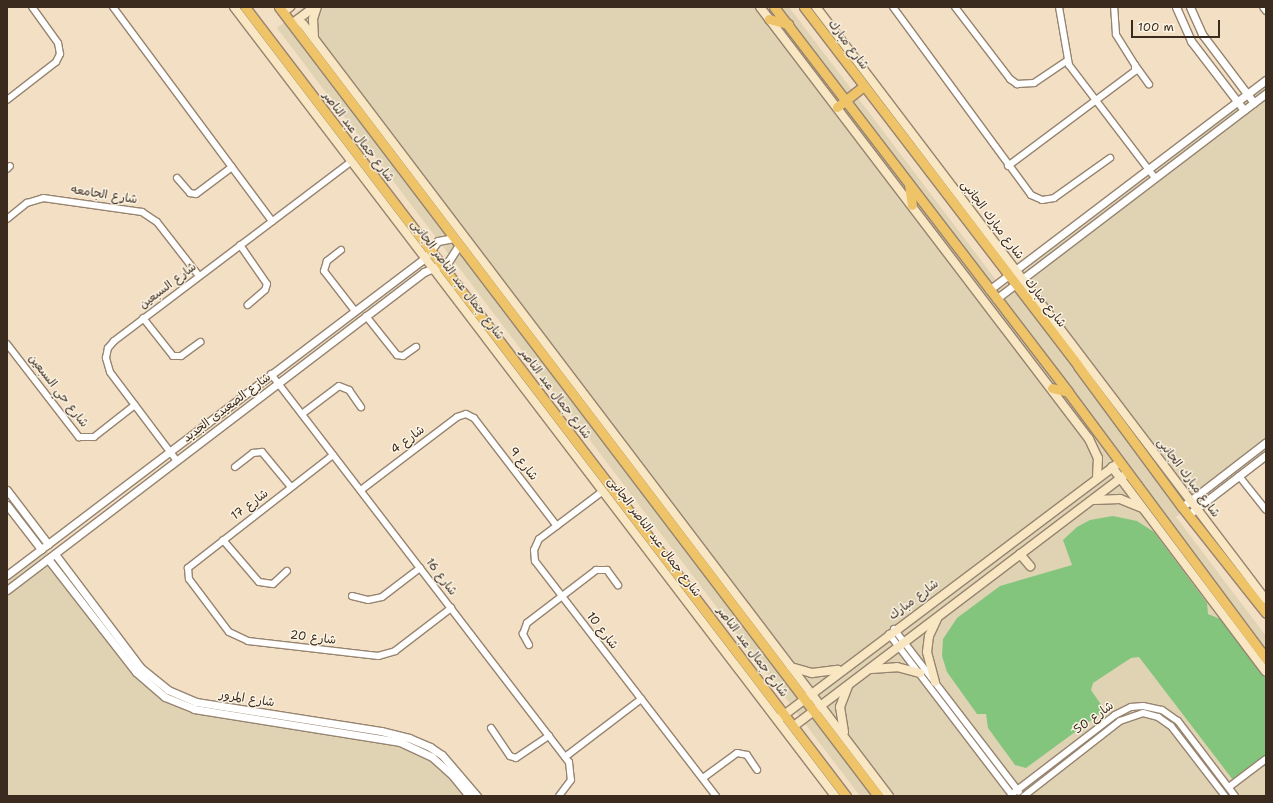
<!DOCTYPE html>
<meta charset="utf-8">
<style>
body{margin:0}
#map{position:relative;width:1273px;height:803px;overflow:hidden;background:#f3dfc3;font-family:"Shantell Sans","Playpen Sans Arabic",sans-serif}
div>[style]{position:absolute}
.built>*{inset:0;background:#dfd3b4}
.green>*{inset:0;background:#84c57d}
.roads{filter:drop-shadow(1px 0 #978470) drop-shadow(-1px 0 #978470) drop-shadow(0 1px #978470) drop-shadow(0 -1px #978470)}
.minor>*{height:6px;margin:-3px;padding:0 3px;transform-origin:3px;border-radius:3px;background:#fff}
.tertiary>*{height:7px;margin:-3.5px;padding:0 3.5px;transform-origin:3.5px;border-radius:3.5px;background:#fff}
.secondary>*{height:8px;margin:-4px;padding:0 4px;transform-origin:4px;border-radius:4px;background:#f9e7c3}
.primary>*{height:9px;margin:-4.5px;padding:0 4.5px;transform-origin:4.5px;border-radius:4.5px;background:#efc469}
span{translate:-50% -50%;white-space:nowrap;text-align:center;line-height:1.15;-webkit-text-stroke:3px #fcf5e5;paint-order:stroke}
.street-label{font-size:12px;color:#3b2a1e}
.frame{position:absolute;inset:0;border:8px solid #3b2a1e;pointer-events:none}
.scale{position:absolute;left:1131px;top:20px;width:89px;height:18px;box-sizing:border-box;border:2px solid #3b2a1e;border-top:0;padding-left:5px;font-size:12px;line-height:14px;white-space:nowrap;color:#3b2a1e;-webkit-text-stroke:3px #fcf5e5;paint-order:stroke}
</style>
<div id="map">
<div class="built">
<i style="clip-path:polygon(304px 7px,789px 7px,1002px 288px,1266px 86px,1266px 449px,1176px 517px,1266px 636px,1266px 796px,860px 796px,277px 28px)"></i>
<i style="clip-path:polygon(47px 551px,124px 654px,156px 687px,171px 696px,194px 706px,407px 740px,430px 751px,444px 761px,473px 796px,7px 796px,7px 582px)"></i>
</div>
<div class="green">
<i style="clip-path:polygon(1113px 516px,1137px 521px,1154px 532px,1207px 603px,1208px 614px,1220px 619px,1266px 679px,1266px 755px,1233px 780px,1139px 657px,1131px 658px,1093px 683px,1091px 690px,1102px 706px,1101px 713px,1026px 768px,1015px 765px,988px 728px,986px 714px,977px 714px,947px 672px,942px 656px,943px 639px,957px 618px,1000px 586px,1072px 565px,1063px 540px,1077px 527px,1090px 520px)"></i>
</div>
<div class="roads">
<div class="minor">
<i style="left:113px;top:7px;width:267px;rotate:53.4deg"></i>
<i style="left:893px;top:7px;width:233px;rotate:53.7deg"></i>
<i style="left:1031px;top:195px;width:12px;rotate:24deg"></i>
<i style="left:1042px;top:200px;width:12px;rotate:-9deg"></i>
<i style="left:1054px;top:198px;width:69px;rotate:-35.5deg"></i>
<i style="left:955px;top:7px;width:91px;rotate:52.6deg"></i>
<i style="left:1010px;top:79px;width:9px;rotate:36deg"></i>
<i style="left:1017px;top:84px;width:17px;rotate:-3deg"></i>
<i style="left:1034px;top:83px;width:40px;rotate:-34deg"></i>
<i style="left:1059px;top:7px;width:59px;rotate:80.2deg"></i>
<i style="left:1069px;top:65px;width:142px;rotate:52.7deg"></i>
<i style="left:1263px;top:7px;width:5px;rotate:53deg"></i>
<i style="left:1135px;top:65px;width:24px;rotate:54deg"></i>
<i style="left:7px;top:100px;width:62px;rotate:-37.8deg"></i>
<i style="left:56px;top:62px;width:9px;rotate:-63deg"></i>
<i style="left:60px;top:54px;width:11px;rotate:-100deg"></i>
<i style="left:58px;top:43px;width:44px;rotate:-125.8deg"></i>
<i style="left:1008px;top:166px;width:159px;rotate:-36.8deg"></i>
<i style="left:1135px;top:71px;width:6px;rotate:-90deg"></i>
<i style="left:1135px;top:65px;width:36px;rotate:-122deg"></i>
<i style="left:1116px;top:34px;width:27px;rotate:-94deg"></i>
<i style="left:7px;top:169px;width:4px;rotate:-45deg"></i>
<i style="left:177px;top:178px;width:20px;rotate:49deg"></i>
<i style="left:190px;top:193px;width:6px;rotate:9deg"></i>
<i style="left:196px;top:194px;width:45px;rotate:-36.9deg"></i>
<i style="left:7px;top:219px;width:26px;rotate:-39deg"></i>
<i style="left:27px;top:203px;width:17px;rotate:-17deg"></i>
<i style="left:43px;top:198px;width:100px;rotate:8deg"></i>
<i style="left:142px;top:212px;width:18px;rotate:34deg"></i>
<i style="left:157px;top:222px;width:68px;rotate:52.1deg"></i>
<i style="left:240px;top:245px;width:47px;rotate:55.3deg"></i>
<i style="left:267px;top:284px;width:6px;rotate:108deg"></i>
<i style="left:265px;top:290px;width:23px;rotate:139deg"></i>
<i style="left:341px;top:250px;width:18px;rotate:142deg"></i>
<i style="left:327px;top:261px;width:10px;rotate:107deg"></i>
<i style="left:324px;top:271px;width:51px;rotate:52.2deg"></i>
<i style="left:366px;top:316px;width:50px;rotate:51.5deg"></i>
<i style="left:397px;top:355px;width:6px;rotate:9deg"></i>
<i style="left:403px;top:356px;width:16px;rotate:-35deg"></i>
<i style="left:143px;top:318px;width:48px;rotate:51.7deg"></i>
<i style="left:173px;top:356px;width:8px"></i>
<i style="left:181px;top:356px;width:24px;rotate:-36deg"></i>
<i style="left:7px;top:344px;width:118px;rotate:52.3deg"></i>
<i style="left:79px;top:437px;width:15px"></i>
<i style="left:94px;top:437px;width:52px;rotate:-38deg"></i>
<i style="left:271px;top:374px;width:489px;rotate:52.5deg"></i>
<i style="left:569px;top:762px;width:18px;rotate:84deg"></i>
<i style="left:571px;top:780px;width:20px;rotate:127deg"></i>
<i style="left:302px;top:414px;width:46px;rotate:-37.1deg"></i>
<i style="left:339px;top:386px;width:11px;rotate:22deg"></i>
<i style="left:349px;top:390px;width:21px;rotate:55deg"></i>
<i style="left:333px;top:455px;width:184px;rotate:142.1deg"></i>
<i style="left:188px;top:568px;width:11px;rotate:85deg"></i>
<i style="left:189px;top:579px;width:66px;rotate:53deg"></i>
<i style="left:229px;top:632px;width:21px;rotate:25deg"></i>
<i style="left:248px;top:641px;width:131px;rotate:6.6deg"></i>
<i style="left:378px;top:656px;width:18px;rotate:-16deg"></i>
<i style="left:395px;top:651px;width:71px;rotate:-37.5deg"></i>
<i style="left:177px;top:461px;width:111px;rotate:-127deg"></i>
<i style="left:110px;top:372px;width:15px;rotate:-106deg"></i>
<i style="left:106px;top:358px;width:10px;rotate:-79deg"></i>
<i style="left:108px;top:348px;width:9px;rotate:-49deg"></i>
<i style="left:114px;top:341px;width:298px;rotate:-37.1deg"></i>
<i style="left:235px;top:467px;width:23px;rotate:-38deg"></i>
<i style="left:253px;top:453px;width:9px;rotate:-6deg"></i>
<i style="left:262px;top:452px;width:45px;rotate:50.4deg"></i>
<i style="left:1239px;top:476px;width:43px;rotate:51.5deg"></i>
<i style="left:361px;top:490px;width:121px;rotate:-37.2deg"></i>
<i style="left:457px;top:417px;width:9px;rotate:-18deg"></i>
<i style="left:466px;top:414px;width:9px;rotate:27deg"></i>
<i style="left:474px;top:418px;width:136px;rotate:52.5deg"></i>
<i style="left:603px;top:491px;width:80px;rotate:143.1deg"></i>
<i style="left:539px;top:539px;width:12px;rotate:114deg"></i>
<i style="left:534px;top:550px;width:11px;rotate:85deg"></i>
<i style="left:535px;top:561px;width:297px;rotate:52.4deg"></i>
<i style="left:223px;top:540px;width:55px;rotate:49.4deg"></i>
<i style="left:259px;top:582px;width:14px;rotate:8deg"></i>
<i style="left:273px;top:584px;width:19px;rotate:-43deg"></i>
<i style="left:352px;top:596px;width:16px;rotate:14deg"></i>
<i style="left:368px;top:600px;width:14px;rotate:-12deg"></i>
<i style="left:382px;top:597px;width:48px;rotate:-37.3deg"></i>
<i style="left:894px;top:629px;width:205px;rotate:52.5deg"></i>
<i style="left:889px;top:634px;width:204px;rotate:52.6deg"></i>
<i style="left:529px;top:645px;width:13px;rotate:-119deg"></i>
<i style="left:523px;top:634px;width:12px;rotate:-70deg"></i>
<i style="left:527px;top:623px;width:87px;rotate:-37.5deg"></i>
<i style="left:596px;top:570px;width:11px"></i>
<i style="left:607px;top:570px;width:19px;rotate:54deg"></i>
<i style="left:491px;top:728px;width:34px;rotate:56deg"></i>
<i style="left:510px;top:756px;width:6px;rotate:18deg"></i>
<i style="left:516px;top:758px;width:40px;rotate:-34deg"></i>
<i style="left:565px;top:757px;width:96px;rotate:-37.3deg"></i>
<i style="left:703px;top:778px;width:42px;rotate:-36.3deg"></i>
<i style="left:737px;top:753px;width:10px;rotate:11deg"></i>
<i style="left:747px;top:755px;width:18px;rotate:56deg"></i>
<i style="left:1229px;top:787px;width:46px;rotate:-37.1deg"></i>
<i style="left:1012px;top:794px;width:130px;rotate:-37.5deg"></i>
<i style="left:1115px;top:715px;width:18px;rotate:-27deg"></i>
<i style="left:1131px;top:707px;width:12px;rotate:-5deg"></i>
<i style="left:1143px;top:706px;width:19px;rotate:12deg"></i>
<i style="left:1162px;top:710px;width:19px;rotate:35deg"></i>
<i style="left:1178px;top:721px;width:94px;rotate:52.8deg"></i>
<i style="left:1024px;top:796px;width:122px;rotate:-38deg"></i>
<i style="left:1120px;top:721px;width:24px;rotate:-19deg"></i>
<i style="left:1143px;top:713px;width:16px;rotate:15deg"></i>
<i style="left:1158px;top:717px;width:16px;rotate:35deg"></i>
<i style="left:1171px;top:726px;width:88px;rotate:52.4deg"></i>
</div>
<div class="tertiary">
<i style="left:1176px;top:7px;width:37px;rotate:66deg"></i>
<i style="left:1191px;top:41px;width:87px;rotate:52.5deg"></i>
<i style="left:1190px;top:7px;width:30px;rotate:66deg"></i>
<i style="left:1202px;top:34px;width:86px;rotate:53deg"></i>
<i style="left:989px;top:290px;width:348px;rotate:-37.2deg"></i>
<i style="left:996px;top:299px;width:340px;rotate:-37.3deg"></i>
<i style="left:7px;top:490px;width:68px;rotate:52.8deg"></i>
<i style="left:7px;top:505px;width:56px;rotate:52.3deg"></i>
<i style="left:1182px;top:507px;width:106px;rotate:-37.7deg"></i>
<i style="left:1188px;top:515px;width:98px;rotate:-37.6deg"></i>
<i style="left:55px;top:554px;width:143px;rotate:53deg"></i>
<i style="left:141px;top:668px;width:35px;rotate:39deg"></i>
<i style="left:168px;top:690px;width:30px;rotate:23deg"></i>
<i style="left:196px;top:702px;width:187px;rotate:8.9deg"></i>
<i style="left:381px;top:731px;width:29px;rotate:14deg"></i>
<i style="left:409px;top:738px;width:23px;rotate:23deg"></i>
<i style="left:430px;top:747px;width:14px;rotate:34deg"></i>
<i style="left:442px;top:755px;width:54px;rotate:49.5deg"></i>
<i style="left:48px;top:559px;width:143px;rotate:52.1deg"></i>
<i style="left:136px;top:672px;width:38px;rotate:41deg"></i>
<i style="left:165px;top:697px;width:31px;rotate:22deg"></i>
<i style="left:194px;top:709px;width:209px;rotate:9.1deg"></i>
<i style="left:400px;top:742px;width:35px;rotate:25deg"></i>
<i style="left:432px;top:757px;width:28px;rotate:42deg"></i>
<i style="left:453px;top:776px;width:26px;rotate:51deg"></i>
<i style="left:7px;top:575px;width:525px;rotate:-37.18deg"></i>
<i style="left:425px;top:258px;width:21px;rotate:-53deg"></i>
<i style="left:438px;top:241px;width:16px;rotate:-11deg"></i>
<i style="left:7px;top:590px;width:524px;rotate:-37.33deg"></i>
<i style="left:424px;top:272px;width:26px;rotate:-23deg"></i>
<i style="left:448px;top:262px;width:20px;rotate:-57deg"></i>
</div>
<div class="secondary">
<i style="left:234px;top:7px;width:992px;rotate:52.7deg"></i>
<i style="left:760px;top:7px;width:543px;rotate:52.71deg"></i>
<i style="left:1089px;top:439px;width:21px;rotate:65deg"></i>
<i style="left:1098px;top:458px;width:20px;rotate:93deg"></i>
<i style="left:816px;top:7px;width:744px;rotate:52.81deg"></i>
<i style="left:283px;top:12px;width:9px;rotate:-36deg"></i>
<i style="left:293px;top:23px;width:26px;rotate:-37deg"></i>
<i style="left:293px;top:25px;width:6px;rotate:-31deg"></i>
<i style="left:298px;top:22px;width:5px;rotate:22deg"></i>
<i style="left:303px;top:24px;width:969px;rotate:52.8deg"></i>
<i style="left:314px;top:38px;width:19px;rotate:-93deg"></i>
<i style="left:313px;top:19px;width:13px;rotate:-72deg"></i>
<i style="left:1112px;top:467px;width:256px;rotate:53.1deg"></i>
<i style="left:1094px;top:500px;width:26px;rotate:-2deg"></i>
<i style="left:1120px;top:499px;width:22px;rotate:22deg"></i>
<i style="left:1020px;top:554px;width:16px;rotate:50deg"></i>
<i style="left:791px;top:667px;width:22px;rotate:16deg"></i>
<i style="left:812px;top:673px;width:26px;rotate:-7deg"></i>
<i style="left:871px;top:669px;width:26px;rotate:-4deg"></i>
<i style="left:897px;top:667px;width:24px;rotate:15deg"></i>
<i style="left:935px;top:682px;width:31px;rotate:-105deg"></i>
<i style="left:927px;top:652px;width:16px;rotate:-83deg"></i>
<i style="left:929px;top:636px;width:19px;rotate:-65deg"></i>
<i style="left:780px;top:718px;width:423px;rotate:-37deg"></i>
<i style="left:794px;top:726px;width:417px;rotate:-37.2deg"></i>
<i style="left:844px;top:732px;width:25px;rotate:-99deg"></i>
<i style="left:840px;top:707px;width:22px;rotate:-69deg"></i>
</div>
<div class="primary">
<i style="left:245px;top:7px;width:992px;rotate:52.7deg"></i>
<i style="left:279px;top:7px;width:991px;rotate:52.79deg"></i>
<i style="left:774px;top:7px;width:484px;rotate:52.6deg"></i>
<i style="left:1068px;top:392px;width:332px;rotate:53.4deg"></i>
<i style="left:804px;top:7px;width:452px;rotate:52.6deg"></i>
<i style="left:1078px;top:366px;width:175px;rotate:53.6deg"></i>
<i style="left:1182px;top:507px;width:135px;rotate:51.6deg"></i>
<i style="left:769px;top:19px;width:20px;rotate:15deg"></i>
<i style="left:837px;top:107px;width:34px;rotate:-38deg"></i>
<i style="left:909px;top:184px;width:21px;rotate:82deg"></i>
<i style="left:1052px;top:388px;width:16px;rotate:14deg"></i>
</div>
</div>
<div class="street-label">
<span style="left:848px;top:45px;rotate:53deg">شارع مبارك</span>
<span style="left:358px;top:137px;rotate:53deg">شارع جمال عبد الناصر</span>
<span style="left:104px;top:195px;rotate:9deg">شارع الجامعه</span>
<span style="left:992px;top:220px;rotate:53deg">شارع مبارك الجانبى</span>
<span style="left:457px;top:280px;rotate:53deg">شارع جمال عبد الناصر الجانبى</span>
<span style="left:168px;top:286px;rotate:-37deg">شارع السبعين</span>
<span style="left:1045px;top:303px;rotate:52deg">شارع مبارك</span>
<span style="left:58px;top:391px;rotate:52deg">شارع حي السبعين</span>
<span style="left:555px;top:394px;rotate:53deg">شارع جمال عبد الناصر</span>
<span style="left:227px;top:408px;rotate:-37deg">شارع الصعيدى الجديد</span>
<span style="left:408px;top:440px;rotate:-37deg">شارع 4</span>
<span style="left:523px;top:464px;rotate:52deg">شارع 9</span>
<span style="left:1188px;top:478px;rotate:53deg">شارع مبارك الجانبى</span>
<span style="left:250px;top:505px;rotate:-37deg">شارع 17</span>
<span style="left:654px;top:537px;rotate:53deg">شارع جمال عبد الناصر الجانبى</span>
<span style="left:441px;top:577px;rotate:53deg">شارع 16</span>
<span style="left:914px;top:600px;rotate:-37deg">شارع مبارك</span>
<span style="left:602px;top:631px;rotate:52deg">شارع 10</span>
<span style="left:313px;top:638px;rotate:7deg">شارع 20</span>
<span style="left:752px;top:652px;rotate:53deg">شارع جمال عبد الناصر</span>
<span style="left:247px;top:699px;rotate:9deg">شارع المرور</span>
<span style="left:1094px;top:718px;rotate:-36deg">شارع 50</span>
</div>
<div class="frame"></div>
<div class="scale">100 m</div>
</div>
